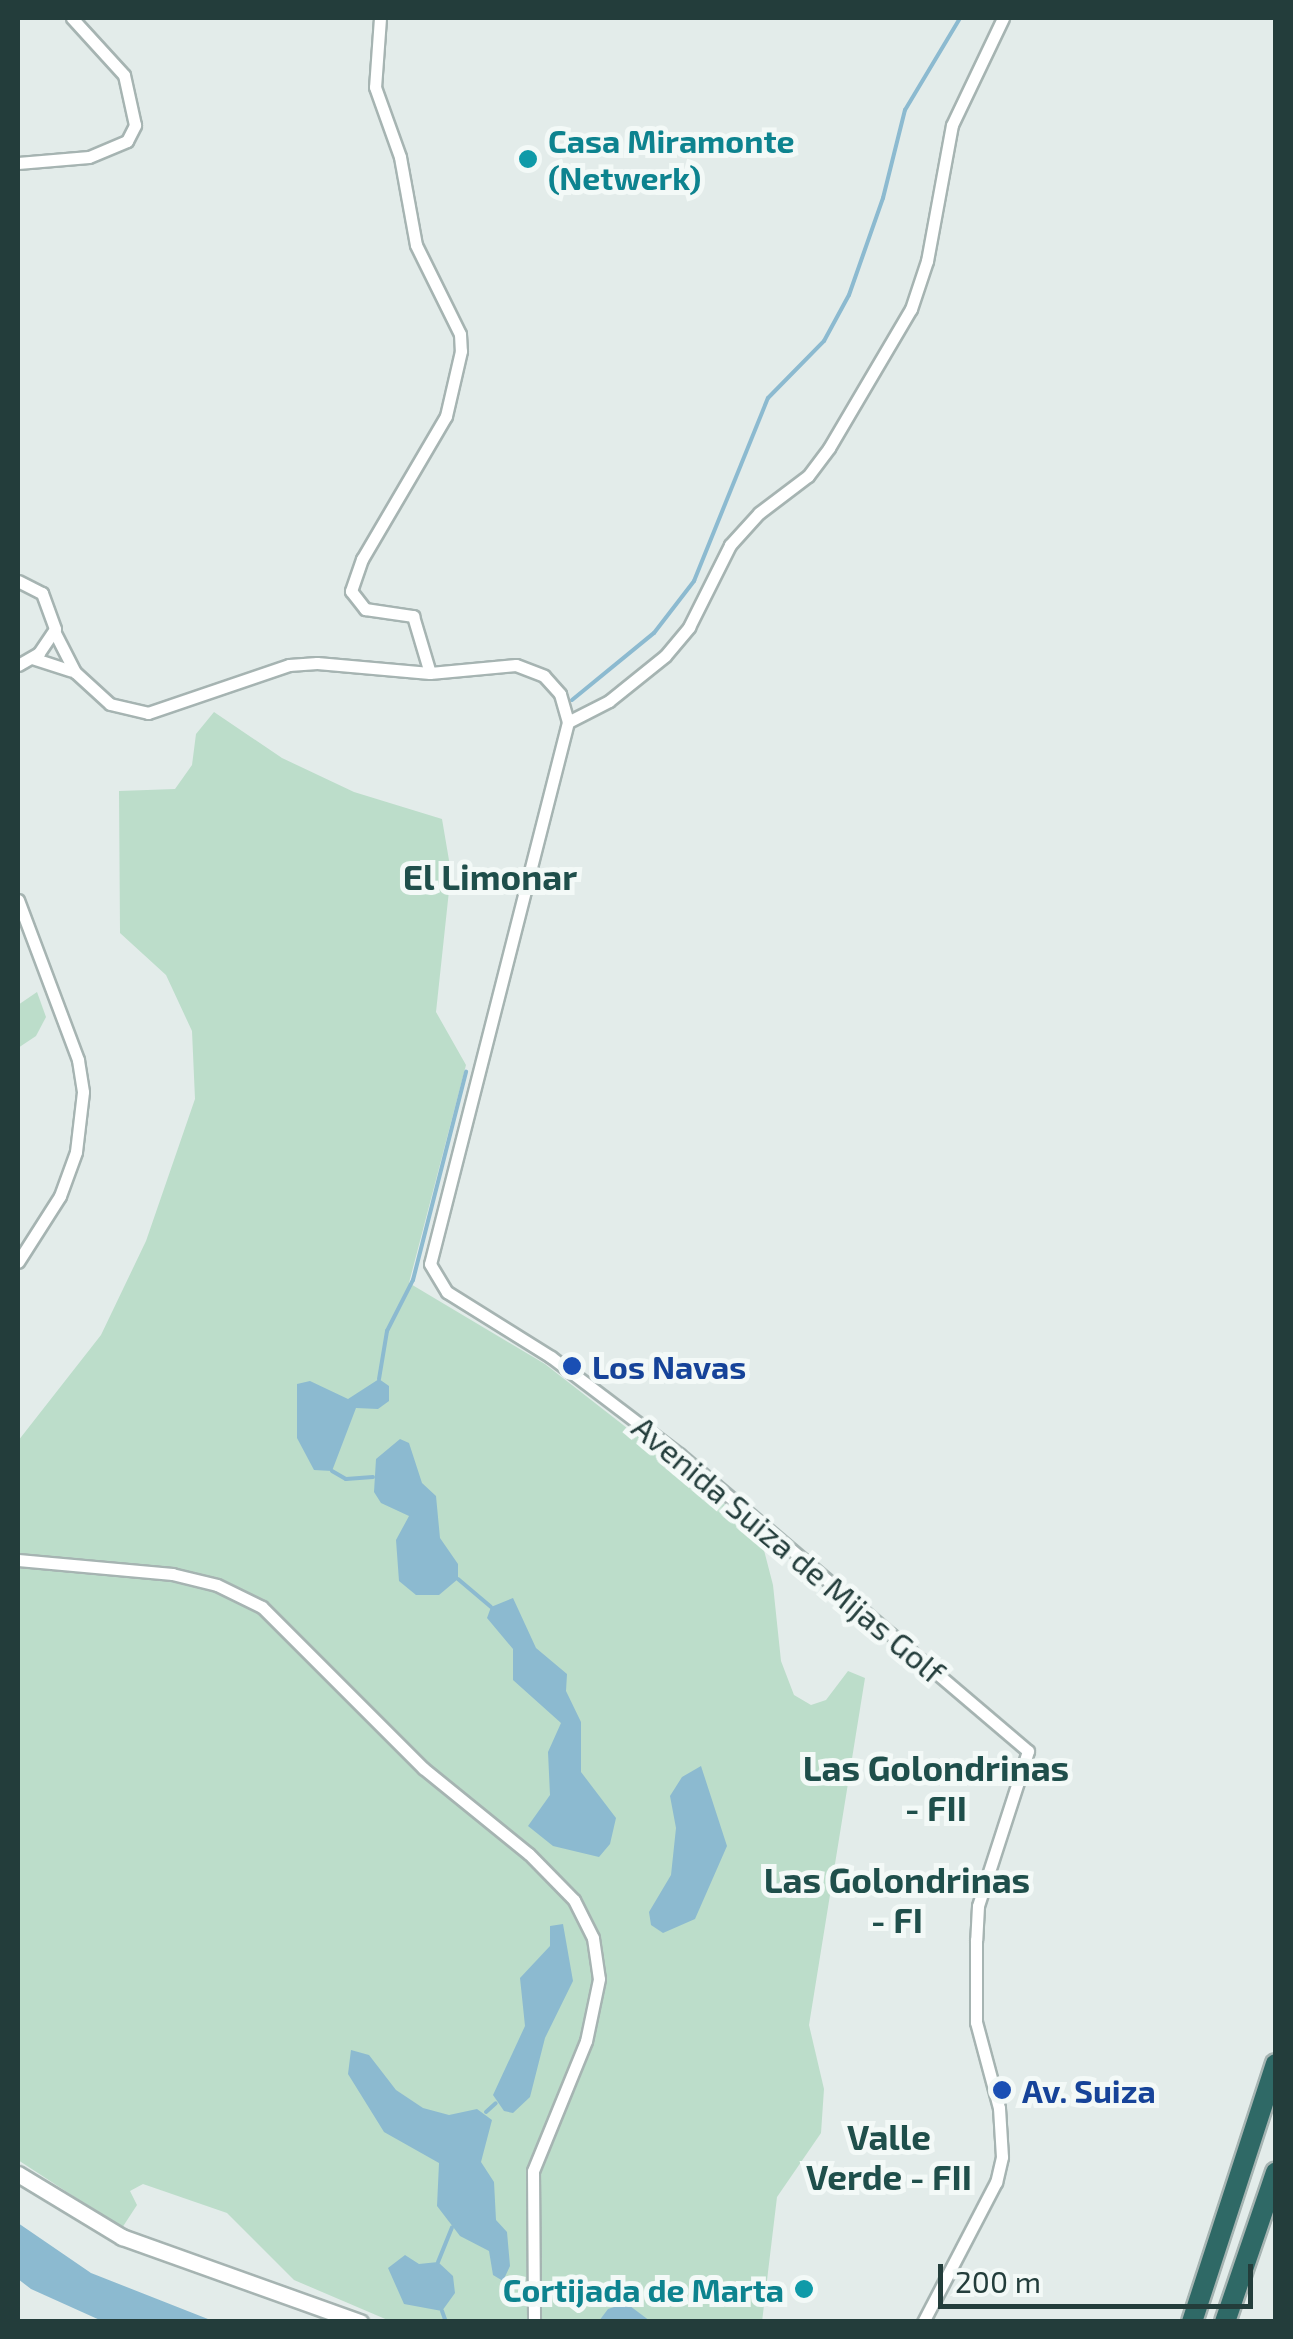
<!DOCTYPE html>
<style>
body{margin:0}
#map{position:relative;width:1293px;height:2339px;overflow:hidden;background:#e3ecea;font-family:"Exo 2",sans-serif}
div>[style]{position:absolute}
.green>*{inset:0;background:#bcddca}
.water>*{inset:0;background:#8cbad0}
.stream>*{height:4px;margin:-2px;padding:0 2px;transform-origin:2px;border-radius:2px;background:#8cbad0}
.roads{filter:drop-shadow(2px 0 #a6b4b2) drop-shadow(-2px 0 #a6b4b2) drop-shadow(0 2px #a6b4b2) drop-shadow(0 -2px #a6b4b2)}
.street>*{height:11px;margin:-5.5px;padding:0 5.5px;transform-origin:5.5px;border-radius:5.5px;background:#fff}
.secondary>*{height:15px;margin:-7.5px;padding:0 7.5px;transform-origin:7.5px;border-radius:7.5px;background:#fff}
.highway>*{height:20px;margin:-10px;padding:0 10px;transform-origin:10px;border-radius:10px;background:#2f6966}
.dots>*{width:28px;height:28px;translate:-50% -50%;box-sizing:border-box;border:5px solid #f3f9f7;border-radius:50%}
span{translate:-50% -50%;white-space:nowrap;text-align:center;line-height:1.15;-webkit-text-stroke:10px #f3f9f7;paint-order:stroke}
.culture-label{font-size:32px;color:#0d838f;font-weight:700}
.left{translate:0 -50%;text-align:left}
.right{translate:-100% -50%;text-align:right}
.transit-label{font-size:32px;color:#164399;font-weight:700}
.street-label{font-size:32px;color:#233d3b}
.neighbourhood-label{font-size:35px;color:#1f4f4b;font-weight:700}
.frame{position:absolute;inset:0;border:20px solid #233d3b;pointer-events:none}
.scale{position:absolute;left:938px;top:2264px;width:315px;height:45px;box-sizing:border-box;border:5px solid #233d3b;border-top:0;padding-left:12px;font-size:30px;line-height:35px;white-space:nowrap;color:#233d3b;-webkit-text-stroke:8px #f3f9f7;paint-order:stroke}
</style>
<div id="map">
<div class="green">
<i style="clip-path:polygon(214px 712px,282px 758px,354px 792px,442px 819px,451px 872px,436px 1012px,466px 1065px,409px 1283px,545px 1364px,759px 1531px,773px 1585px,781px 1661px,794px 1695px,811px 1705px,826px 1700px,848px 1671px,865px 1678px,809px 2025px,824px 2089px,821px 2133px,777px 2197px,762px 2322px,390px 2321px,294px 2280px,227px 2213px,143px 2184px,130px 2191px,137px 2205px,122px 2228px,18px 2160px,18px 1441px,101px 1335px,146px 1241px,195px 1099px,192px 1031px,166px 975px,120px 933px,119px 791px,175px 789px,192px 765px,196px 734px)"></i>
<i style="clip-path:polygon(37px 992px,46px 1017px,36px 1036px,18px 1048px,18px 1005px)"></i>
</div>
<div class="water">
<i style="clip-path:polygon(379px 1379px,389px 1386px,389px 1401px,378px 1409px,356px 1408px,332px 1471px,314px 1470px,297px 1438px,297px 1384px,310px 1381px,348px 1399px)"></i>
<i style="clip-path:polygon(400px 1439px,409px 1443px,422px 1483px,436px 1496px,440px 1538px,458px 1564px,458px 1579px,439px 1595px,416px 1595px,399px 1581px,396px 1540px,409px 1516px,381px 1503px,374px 1492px,376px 1459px)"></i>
<i style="clip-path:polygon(513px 1598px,536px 1648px,567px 1674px,566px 1691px,581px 1722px,581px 1772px,616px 1818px,610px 1844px,599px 1857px,553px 1846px,528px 1826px,550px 1795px,548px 1752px,561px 1723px,513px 1680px,513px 1649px,487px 1618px,491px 1607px)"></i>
<i style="clip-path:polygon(701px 1766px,727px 1846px,695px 1919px,663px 1933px,651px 1925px,649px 1912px,671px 1875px,676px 1828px,670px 1796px,682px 1777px)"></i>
<i style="clip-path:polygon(563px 1924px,573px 1981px,545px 2038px,530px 2097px,513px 2113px,504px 2111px,493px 2095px,525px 2026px,520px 1978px,550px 1946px,550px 1926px)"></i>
<i style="clip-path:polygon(351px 2050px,369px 2055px,396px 2090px,423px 2108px,449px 2115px,477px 2109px,492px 2120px,481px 2162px,494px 2182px,496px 2220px,507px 2232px,510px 2266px,503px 2281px,493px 2275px,489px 2251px,460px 2236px,437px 2206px,439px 2163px,384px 2132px,348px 2074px)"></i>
<i style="clip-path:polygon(18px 2223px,91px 2273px,213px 2321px,102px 2321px,31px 2289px,18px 2279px)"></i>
<i style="clip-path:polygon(405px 2255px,419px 2264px,438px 2262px,453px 2276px,455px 2293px,442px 2311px,404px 2304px,388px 2268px)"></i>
<i style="clip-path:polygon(626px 2303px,650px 2321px,599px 2321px,608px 2309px)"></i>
</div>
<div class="stream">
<i style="left:572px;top:700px;width:106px;rotate:-39.3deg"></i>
<i style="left:654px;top:633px;width:66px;rotate:-52.4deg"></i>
<i style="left:694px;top:581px;width:197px;rotate:-68deg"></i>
<i style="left:768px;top:398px;width:80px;rotate:-45.5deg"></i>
<i style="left:824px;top:341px;width:52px;rotate:-61.5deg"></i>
<i style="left:849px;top:295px;width:103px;rotate:-70.7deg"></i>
<i style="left:883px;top:198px;width:91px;rotate:-76deg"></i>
<i style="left:905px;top:110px;width:107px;rotate:-59.1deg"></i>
<i style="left:379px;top:1379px;width:49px;rotate:-80.5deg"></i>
<i style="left:387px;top:1331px;width:57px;rotate:-63deg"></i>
<i style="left:413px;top:1280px;width:215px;rotate:-75.7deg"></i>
<i style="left:332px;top:1471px;width:16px;rotate:30deg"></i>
<i style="left:346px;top:1479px;width:27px;rotate:-4deg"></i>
<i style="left:458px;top:1579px;width:43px;rotate:40.3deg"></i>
<i style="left:486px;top:2112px;width:13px;rotate:-42deg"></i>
<i style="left:438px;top:2262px;width:37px;rotate:-68deg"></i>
<i style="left:442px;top:2311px;width:12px;rotate:70deg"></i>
</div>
<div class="roads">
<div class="street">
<i style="left:380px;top:18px;width:69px;rotate:94.1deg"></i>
<i style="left:375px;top:87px;width:74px;rotate:70.3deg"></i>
<i style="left:400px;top:157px;width:89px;rotate:79.7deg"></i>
<i style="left:416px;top:245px;width:99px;rotate:63.7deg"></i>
<i style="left:460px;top:334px;width:17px;rotate:87deg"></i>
<i style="left:461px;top:351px;width:67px;rotate:103deg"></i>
<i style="left:446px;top:416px;width:166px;rotate:120.4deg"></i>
<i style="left:362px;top:559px;width:34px;rotate:109deg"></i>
<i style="left:351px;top:591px;width:23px;rotate:52deg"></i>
<i style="left:365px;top:609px;width:49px;rotate:8.3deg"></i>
<i style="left:413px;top:616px;width:59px;rotate:73.4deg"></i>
<i style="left:18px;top:163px;width:71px;rotate:-4.8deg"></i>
<i style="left:89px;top:157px;width:41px;rotate:-22.8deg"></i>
<i style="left:127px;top:141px;width:18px;rotate:-63deg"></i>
<i style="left:135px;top:125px;width:51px;rotate:-102.4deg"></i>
<i style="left:124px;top:75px;width:77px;rotate:-132.4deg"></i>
<i style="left:18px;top:581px;width:27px;rotate:27deg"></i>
<i style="left:42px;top:593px;width:38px;rotate:70deg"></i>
<i style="left:55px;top:629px;width:29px;rotate:124deg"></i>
<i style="left:39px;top:653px;width:24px;rotate:150deg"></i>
<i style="left:55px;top:633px;width:44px;rotate:62.9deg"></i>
<i style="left:75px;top:672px;width:47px;rotate:42.4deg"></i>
<i style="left:110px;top:704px;width:39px;rotate:13deg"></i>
<i style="left:148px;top:713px;width:149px;rotate:-18.8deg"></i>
<i style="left:289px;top:665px;width:28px;rotate:-4deg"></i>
<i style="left:317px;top:663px;width:113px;rotate:5.1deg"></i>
<i style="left:430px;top:673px;width:86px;rotate:-5.3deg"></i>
<i style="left:516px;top:665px;width:30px;rotate:21deg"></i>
<i style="left:544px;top:676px;width:24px;rotate:48deg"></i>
<i style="left:560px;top:694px;width:29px;rotate:74deg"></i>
<i style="left:568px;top:722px;width:559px;rotate:104.28deg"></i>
<i style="left:430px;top:1264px;width:33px;rotate:59deg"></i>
<i style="left:447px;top:1292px;width:123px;rotate:32deg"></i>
<i style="left:551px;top:1357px;width:161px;rotate:37.2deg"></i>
<i style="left:679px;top:1454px;width:458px;rotate:40.4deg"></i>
<i style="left:1028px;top:1751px;width:163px;rotate:107.9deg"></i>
<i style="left:978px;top:1906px;width:34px;rotate:93deg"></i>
<i style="left:976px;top:1940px;width:82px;rotate:90deg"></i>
<i style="left:976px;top:2022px;width:89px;rotate:75deg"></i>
<i style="left:999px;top:2108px;width:49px;rotate:86.5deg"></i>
<i style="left:1002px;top:2157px;width:26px;rotate:103deg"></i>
<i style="left:996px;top:2182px;width:158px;rotate:117.5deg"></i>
<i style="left:32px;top:658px;width:40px;rotate:18deg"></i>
<i style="left:568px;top:722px;width:46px;rotate:-27.1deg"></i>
<i style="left:609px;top:701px;width:72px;rotate:-38.8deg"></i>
<i style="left:665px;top:656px;width:38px;rotate:-50deg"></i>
<i style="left:689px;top:627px;width:92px;rotate:-63.4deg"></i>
<i style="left:730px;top:545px;width:43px;rotate:-47.8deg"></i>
<i style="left:759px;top:513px;width:61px;rotate:-37.1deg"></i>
<i style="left:808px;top:476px;width:35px;rotate:-53deg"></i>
<i style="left:829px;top:448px;width:161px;rotate:-59.5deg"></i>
<i style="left:911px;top:309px;width:51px;rotate:-71.6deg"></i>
<i style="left:927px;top:261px;width:138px;rotate:-79.6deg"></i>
<i style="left:952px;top:125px;width:119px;rotate:-64.5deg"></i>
<i style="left:18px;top:900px;width:171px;rotate:69.4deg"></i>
<i style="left:78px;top:1060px;width:32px;rotate:81deg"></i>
<i style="left:83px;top:1092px;width:60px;rotate:96.7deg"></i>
<i style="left:76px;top:1152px;width:47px;rotate:110deg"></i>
<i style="left:60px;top:1196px;width:78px;rotate:122.5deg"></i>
<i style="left:18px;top:1560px;width:155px;rotate:5.2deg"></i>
<i style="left:172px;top:1574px;width:46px;rotate:13.7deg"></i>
<i style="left:217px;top:1585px;width:50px;rotate:26.1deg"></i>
<i style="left:262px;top:1607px;width:228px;rotate:45deg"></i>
<i style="left:423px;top:1768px;width:136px;rotate:39.1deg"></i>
<i style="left:529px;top:1854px;width:64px;rotate:45.6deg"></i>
<i style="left:574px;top:1900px;width:42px;rotate:63.4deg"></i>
<i style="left:593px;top:1938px;width:41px;rotate:81.7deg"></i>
<i style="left:599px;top:1979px;width:63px;rotate:101.8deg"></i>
<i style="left:586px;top:2041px;width:140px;rotate:112.2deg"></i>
<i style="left:533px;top:2171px;width:151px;rotate:89.6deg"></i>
</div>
<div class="secondary">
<i style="left:18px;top:2174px;width:122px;rotate:31.2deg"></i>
<i style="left:122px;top:2237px;width:253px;rotate:19.7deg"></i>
</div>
<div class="highway">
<i style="left:1192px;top:2322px;width:271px;rotate:-72deg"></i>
<i style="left:1225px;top:2322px;width:158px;rotate:-71.2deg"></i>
</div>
</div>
<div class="dots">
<i style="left:528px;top:159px;background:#0f9aa8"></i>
<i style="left:572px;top:1366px;background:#1a4fb4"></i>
<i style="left:1002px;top:2090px;background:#1a4fb4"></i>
<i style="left:804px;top:2289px;background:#0f9aa8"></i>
</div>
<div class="culture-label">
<span class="left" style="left:548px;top:159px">Casa Miramonte<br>(Netwerk)</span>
<span class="right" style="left:784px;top:2289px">Cortijada de Marta</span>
</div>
<div class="transit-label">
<span class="left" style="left:592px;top:1366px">Los Navas</span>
<span class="left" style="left:1022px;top:2090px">Av. Suiza</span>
</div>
<div class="street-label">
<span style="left:789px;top:1549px;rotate:40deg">Avenida Suiza de Mijas Golf</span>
</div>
<div class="neighbourhood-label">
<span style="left:490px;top:876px">El Limonar</span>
<span style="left:936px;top:1787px">Las Golondrinas<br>- FII</span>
<span style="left:897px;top:1899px">Las Golondrinas<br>- FI</span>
<span style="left:889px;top:2156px">Valle<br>Verde - FII</span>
</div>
<div class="frame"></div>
<div class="scale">200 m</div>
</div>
